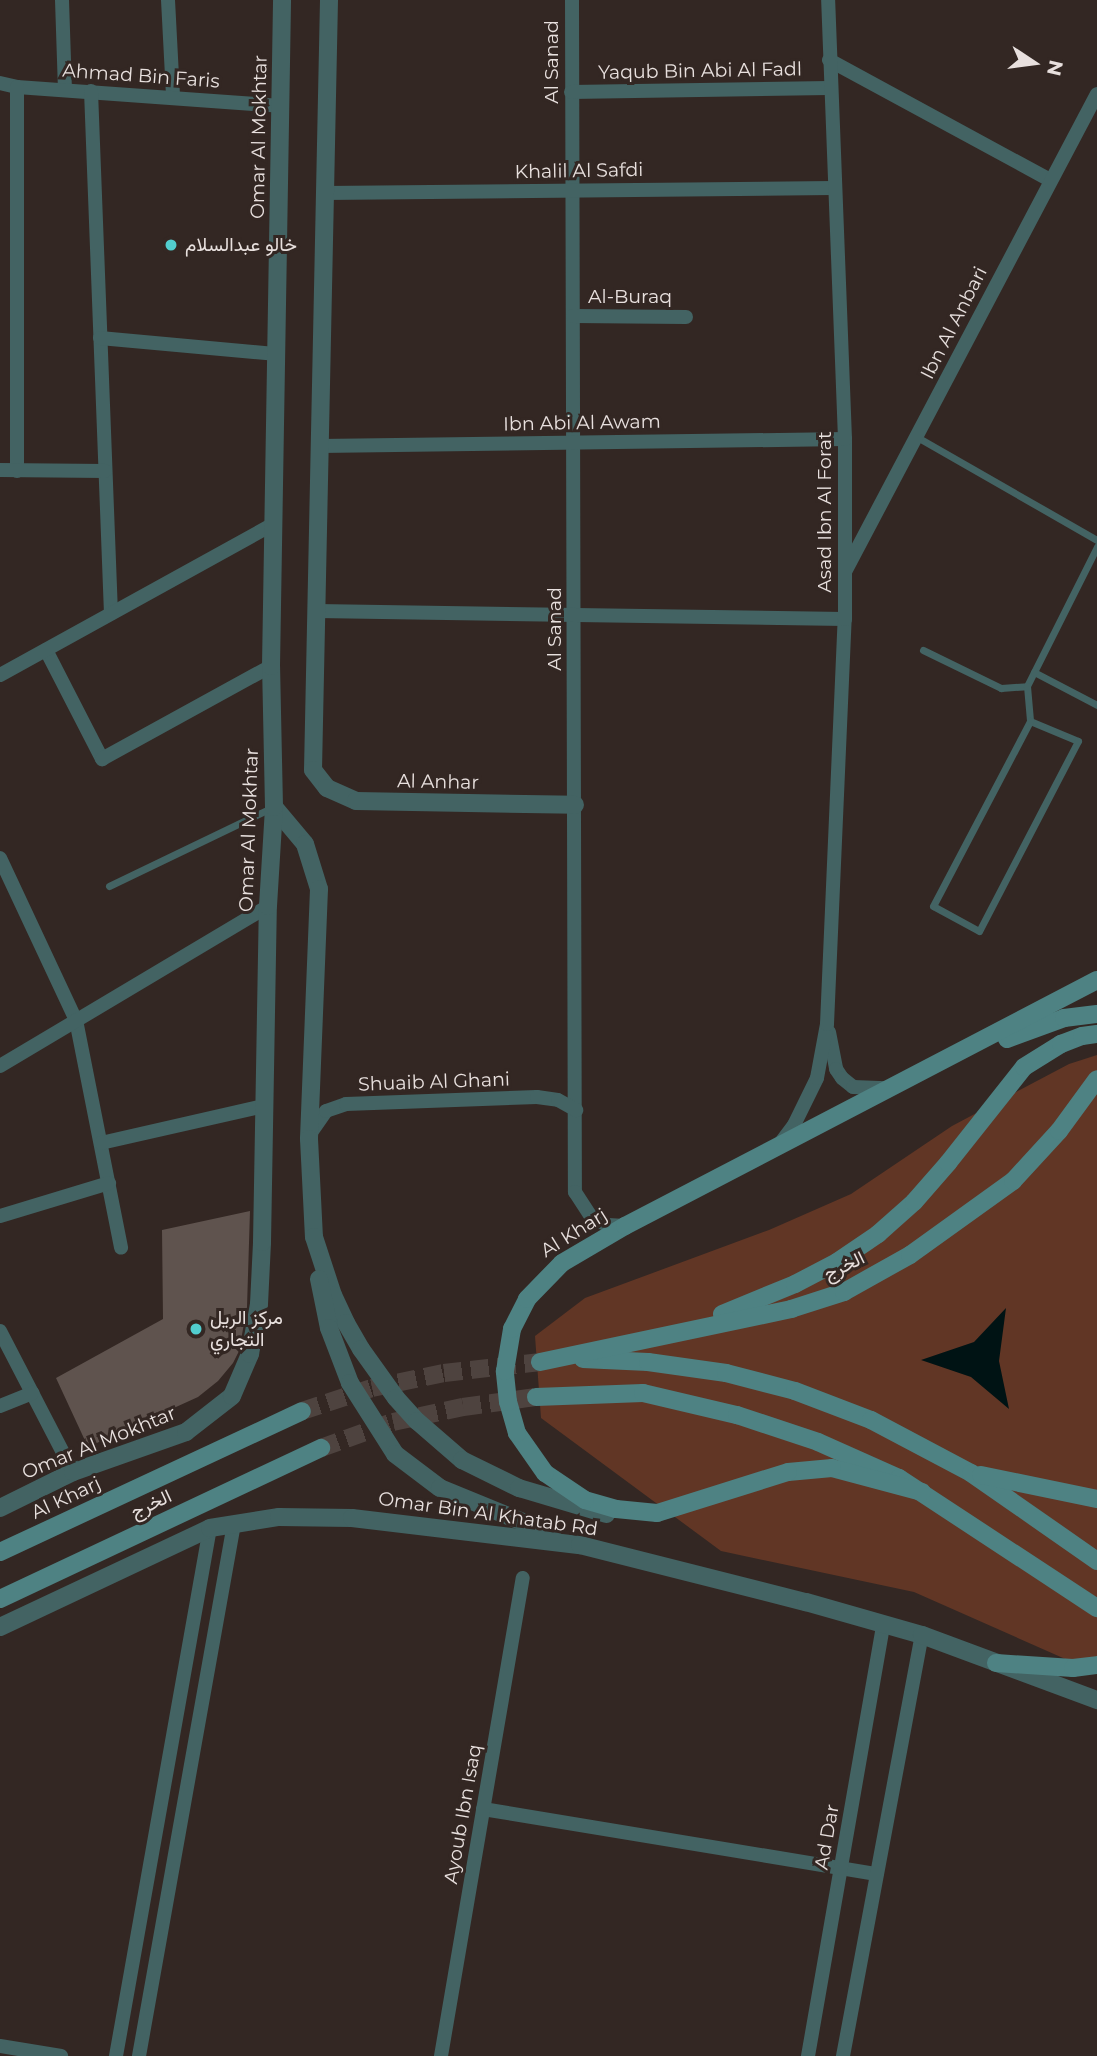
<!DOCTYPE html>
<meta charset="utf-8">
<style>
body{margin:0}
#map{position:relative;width:1097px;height:2056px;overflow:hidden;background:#332723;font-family:Montserrat,Vazirmatn,sans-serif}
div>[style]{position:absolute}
.green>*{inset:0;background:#613625}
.water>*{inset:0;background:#001314}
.building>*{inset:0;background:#5f534e}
.secondary-tunnel>*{height:18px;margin-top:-9px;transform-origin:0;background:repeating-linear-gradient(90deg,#4e433f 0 18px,transparent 0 27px)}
.service>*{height:7px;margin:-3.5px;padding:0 3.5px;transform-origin:3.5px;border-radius:3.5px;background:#436363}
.minor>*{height:14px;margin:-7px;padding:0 7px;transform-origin:7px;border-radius:7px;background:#436363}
.tertiary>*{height:18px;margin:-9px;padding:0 9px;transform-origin:9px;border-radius:9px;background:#436363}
.secondary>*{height:18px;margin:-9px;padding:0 9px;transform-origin:9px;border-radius:9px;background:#4e8283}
.dots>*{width:19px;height:19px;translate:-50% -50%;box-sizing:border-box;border:4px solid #332723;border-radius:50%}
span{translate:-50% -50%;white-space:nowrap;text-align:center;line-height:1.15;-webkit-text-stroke:6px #332723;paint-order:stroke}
.street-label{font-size:19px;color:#e8e0de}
.poi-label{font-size:19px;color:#e8e0de}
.left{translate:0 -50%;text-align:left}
.north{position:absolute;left:999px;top:28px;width:70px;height:70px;-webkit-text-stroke:5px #332723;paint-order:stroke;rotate:103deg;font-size:19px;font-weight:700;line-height:28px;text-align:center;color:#e8e0de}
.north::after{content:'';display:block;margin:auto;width:24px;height:32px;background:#e8e0de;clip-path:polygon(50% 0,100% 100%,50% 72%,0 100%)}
</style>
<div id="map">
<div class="green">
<i style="clip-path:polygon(1097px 1055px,1097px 1673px,914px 1592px,721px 1551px,541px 1418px,535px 1336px,585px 1298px,769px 1230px,851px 1194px,952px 1126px,1069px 1064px)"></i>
</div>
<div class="water">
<i style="clip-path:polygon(1006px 1308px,999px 1361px,1009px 1409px,971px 1377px,921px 1360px,974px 1342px)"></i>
</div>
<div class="building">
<i style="clip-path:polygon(250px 1211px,247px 1307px,239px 1351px,233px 1363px,218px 1381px,198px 1397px,88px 1447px,56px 1378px,163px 1319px,162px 1230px)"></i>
</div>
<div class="secondary-tunnel">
<i style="left:302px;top:1411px;width:74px;rotate:-18.2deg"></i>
<i style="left:372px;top:1388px;width:74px;rotate:-11.8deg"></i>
<i style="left:444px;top:1373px;width:97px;rotate:-6.5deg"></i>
<i style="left:321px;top:1448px;width:77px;rotate:-19.9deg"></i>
<i style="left:393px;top:1422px;width:72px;rotate:-12.1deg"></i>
<i style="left:463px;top:1407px;width:74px;rotate:-7.8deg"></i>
</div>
<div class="service">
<i style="left:917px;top:437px;width:207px;rotate:29.8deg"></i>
<i style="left:923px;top:650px;width:87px;rotate:26deg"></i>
<i style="left:1001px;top:688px;width:26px;rotate:-4deg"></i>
<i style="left:1027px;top:686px;width:156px;rotate:-63.3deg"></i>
<i style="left:1034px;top:672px;width:71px;rotate:27.6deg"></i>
<i style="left:1027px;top:686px;width:35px;rotate:85deg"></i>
<i style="left:1030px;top:721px;width:52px;rotate:22.6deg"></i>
<i style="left:1078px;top:741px;width:214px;rotate:117.5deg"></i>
<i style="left:979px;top:931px;width:52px;rotate:-151.5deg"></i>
<i style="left:933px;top:906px;width:209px;rotate:-62.3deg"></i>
<i style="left:109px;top:886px;width:182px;rotate:-25.7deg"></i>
</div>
<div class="minor">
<i style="left:62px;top:0;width:89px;rotate:88.1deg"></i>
<i style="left:168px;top:0;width:97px;rotate:87deg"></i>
<i style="left:572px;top:0;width:1192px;rotate:89.86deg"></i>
<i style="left:575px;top:1192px;width:31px;rotate:57deg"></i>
<i style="left:592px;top:1218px;width:17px;rotate:24deg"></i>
<i style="left:608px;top:1225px;width:17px;rotate:3deg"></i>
<i style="left:829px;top:60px;width:251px;rotate:28.5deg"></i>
<i style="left:0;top:83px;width:17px;rotate:13deg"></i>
<i style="left:17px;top:87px;width:264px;rotate:4.1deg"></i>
<i style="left:17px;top:87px;width:384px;rotate:90deg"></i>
<i style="left:91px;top:91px;width:523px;rotate:87.81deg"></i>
<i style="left:571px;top:92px;width:258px;rotate:-0.9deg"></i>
<i style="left:325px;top:193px;width:508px;rotate:-0.56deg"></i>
<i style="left:573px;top:316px;width:113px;rotate:0.5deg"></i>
<i style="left:100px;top:338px;width:178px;rotate:5.2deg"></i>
<i style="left:320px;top:446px;width:525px;rotate:-0.76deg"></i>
<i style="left:0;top:470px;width:105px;rotate:0.5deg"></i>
<i style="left:846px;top:570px;width:538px;rotate:-62.2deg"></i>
<i style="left:317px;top:611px;width:528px;rotate:0.87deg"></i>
<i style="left:46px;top:650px;width:123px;rotate:62.8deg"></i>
<i style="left:102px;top:759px;width:193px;rotate:-28.8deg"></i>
<i style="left:0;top:675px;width:313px;rotate:-28.9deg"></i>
<i style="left:0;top:858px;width:179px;rotate:64.9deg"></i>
<i style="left:76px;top:1020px;width:232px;rotate:78.8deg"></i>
<i style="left:829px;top:1032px;width:38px;rotate:79deg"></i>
<i style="left:836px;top:1069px;width:11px;rotate:56deg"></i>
<i style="left:842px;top:1078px;width:14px;rotate:39deg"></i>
<i style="left:853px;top:1087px;width:33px;rotate:2deg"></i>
<i style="left:0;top:1066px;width:312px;rotate:-30.8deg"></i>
<i style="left:310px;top:1134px;width:28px;rotate:-55deg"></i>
<i style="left:326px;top:1111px;width:21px;rotate:-19deg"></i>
<i style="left:346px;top:1104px;width:191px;rotate:-2.1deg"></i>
<i style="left:537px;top:1097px;width:21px;rotate:8deg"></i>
<i style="left:558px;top:1100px;width:21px;rotate:29deg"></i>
<i style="left:101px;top:1143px;width:167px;rotate:-12.8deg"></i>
<i style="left:779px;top:1145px;width:25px;rotate:-53deg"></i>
<i style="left:794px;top:1125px;width:52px;rotate:-63.9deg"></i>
<i style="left:817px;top:1078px;width:55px;rotate:-79.5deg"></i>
<i style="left:827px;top:1024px;width:405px;rotate:-87.5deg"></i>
<i style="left:845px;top:619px;width:180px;rotate:-90deg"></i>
<i style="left:845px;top:439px;width:439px;rotate:-92.2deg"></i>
<i style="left:0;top:1216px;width:114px;rotate:-16.8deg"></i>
<i style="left:0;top:1331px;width:159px;rotate:62.6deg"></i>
<i style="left:0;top:1406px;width:35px;rotate:-22deg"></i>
<i style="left:483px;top:1809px;width:399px;rotate:9.4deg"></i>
<i style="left:0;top:2046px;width:62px;rotate:9.3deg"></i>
<i style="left:116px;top:2056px;width:536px;rotate:-79.91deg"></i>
<i style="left:139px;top:2056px;width:540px;rotate:-79.88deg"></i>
<i style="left:441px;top:2056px;width:485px;rotate:-80.3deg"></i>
<i style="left:808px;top:2056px;width:437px;rotate:-80.1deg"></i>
<i style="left:843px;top:2056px;width:428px;rotate:-79.4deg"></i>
</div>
<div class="tertiary">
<i style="left:329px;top:0;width:770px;rotate:91.19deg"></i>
<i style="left:313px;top:770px;width:23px;rotate:52deg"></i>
<i style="left:327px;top:788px;width:32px;rotate:24deg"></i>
<i style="left:356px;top:801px;width:219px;rotate:1deg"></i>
<i style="left:274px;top:807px;width:48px;rotate:50deg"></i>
<i style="left:305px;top:844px;width:47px;rotate:72.7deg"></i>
<i style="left:319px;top:889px;width:250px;rotate:92.3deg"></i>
<i style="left:309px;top:1139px;width:98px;rotate:87.1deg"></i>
<i style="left:314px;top:1237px;width:61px;rotate:71.9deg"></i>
<i style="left:333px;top:1295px;width:31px;rotate:65deg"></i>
<i style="left:346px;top:1323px;width:30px;rotate:60deg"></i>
<i style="left:361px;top:1349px;width:60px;rotate:54.5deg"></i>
<i style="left:396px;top:1398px;width:31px;rotate:48deg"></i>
<i style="left:417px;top:1421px;width:60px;rotate:40.9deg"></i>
<i style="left:462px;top:1460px;width:64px;rotate:26.2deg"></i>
<i style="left:519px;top:1488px;width:91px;rotate:16.6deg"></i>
<i style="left:319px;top:1279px;width:50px;rotate:78.5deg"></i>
<i style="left:329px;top:1328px;width:59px;rotate:69.1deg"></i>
<i style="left:350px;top:1383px;width:84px;rotate:57.6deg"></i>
<i style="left:395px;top:1454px;width:56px;rotate:37.1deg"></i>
<i style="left:440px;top:1488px;width:121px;rotate:22.3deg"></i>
<i style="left:0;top:1508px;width:81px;rotate:-26.3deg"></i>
<i style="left:73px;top:1472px;width:120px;rotate:-19.5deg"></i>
<i style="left:186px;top:1432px;width:58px;rotate:-38deg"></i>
<i style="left:232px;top:1396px;width:46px;rotate:-66.8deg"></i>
<i style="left:250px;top:1354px;width:51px;rotate:-79.8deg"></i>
<i style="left:259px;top:1304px;width:62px;rotate:-87.2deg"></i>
<i style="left:262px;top:1242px;width:336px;rotate:-89deg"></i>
<i style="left:268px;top:906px;width:99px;rotate:-86.5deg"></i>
<i style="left:274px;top:807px;width:141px;rotate:-91.2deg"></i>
<i style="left:271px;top:666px;width:666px;rotate:-89.05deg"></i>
<i style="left:0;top:1627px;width:232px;rotate:-25.2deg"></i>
<i style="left:210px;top:1528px;width:70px;rotate:-9.1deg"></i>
<i style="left:279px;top:1517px;width:73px;rotate:0.8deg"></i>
<i style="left:352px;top:1518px;width:230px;rotate:6.8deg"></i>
<i style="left:580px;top:1545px;width:233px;rotate:14.2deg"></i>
<i style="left:806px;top:1602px;width:121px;rotate:15.9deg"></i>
<i style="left:922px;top:1635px;width:187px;rotate:20.4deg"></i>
</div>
<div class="secondary">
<i style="left:1007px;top:1039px;width:61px;rotate:-20.2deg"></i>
<i style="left:1064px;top:1018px;width:33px;rotate:-7deg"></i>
<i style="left:722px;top:1314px;width:79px;rotate:-22.3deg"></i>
<i style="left:795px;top:1284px;width:47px;rotate:-27.6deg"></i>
<i style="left:837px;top:1262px;width:50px;rotate:-34.3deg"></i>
<i style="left:878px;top:1234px;width:48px;rotate:-41.6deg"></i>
<i style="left:914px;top:1202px;width:52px;rotate:-48.9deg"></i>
<i style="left:948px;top:1163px;width:122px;rotate:-51.6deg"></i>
<i style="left:1024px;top:1067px;width:44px;rotate:-31.9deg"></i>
<i style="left:1061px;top:1044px;width:22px;rotate:-21deg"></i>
<i style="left:1082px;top:1036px;width:15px;rotate:-8deg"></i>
<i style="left:583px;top:1359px;width:65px;rotate:2.6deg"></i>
<i style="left:648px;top:1362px;width:79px;rotate:8deg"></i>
<i style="left:726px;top:1373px;width:71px;rotate:14.6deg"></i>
<i style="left:795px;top:1391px;width:81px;rotate:20.9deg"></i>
<i style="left:871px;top:1420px;width:113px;rotate:27.9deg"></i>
<i style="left:971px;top:1473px;width:154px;rotate:34.9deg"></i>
<i style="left:540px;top:1362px;width:257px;rotate:-11.9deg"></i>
<i style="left:791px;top:1309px;width:56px;rotate:-17.8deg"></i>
<i style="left:844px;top:1292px;width:76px;rotate:-29.3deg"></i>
<i style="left:910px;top:1255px;width:127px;rotate:-35.7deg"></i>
<i style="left:1013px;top:1181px;width:68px;rotate:-47.4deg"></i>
<i style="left:1059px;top:1131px;width:64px;rotate:-53.8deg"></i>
<i style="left:536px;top:1397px;width:107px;rotate:-2.1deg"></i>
<i style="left:643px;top:1393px;width:97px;rotate:13.2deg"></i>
<i style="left:737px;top:1415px;width:85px;rotate:18.4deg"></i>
<i style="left:818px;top:1442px;width:89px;rotate:24deg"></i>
<i style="left:899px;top:1478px;width:237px;rotate:33.3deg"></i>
<i style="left:981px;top:1475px;width:118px;rotate:11.7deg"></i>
<i style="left:922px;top:1492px;width:93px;rotate:-165.1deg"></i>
<i style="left:832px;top:1468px;width:44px;rotate:174.8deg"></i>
<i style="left:788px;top:1472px;width:137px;rotate:162.6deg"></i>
<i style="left:657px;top:1513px;width:41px;rotate:-174.4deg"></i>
<i style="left:616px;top:1509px;width:32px;rotate:-164deg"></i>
<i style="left:585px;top:1500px;width:48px;rotate:-146deg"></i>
<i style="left:545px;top:1473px;width:49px;rotate:-125deg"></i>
<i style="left:517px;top:1433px;width:32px;rotate:-106deg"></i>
<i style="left:508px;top:1402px;width:31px;rotate:-96deg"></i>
<i style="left:505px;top:1371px;width:43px;rotate:-80.5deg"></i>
<i style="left:512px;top:1329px;width:34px;rotate:-63deg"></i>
<i style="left:527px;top:1299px;width:50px;rotate:-45.8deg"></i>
<i style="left:562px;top:1263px;width:73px;rotate:-30.4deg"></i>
<i style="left:625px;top:1226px;width:532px;rotate:-27.53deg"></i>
<i style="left:0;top:1552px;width:333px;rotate:-25deg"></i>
<i style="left:0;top:1599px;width:355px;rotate:-25.2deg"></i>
<i style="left:996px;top:1663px;width:77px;rotate:3.7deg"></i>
<i style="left:1073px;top:1668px;width:24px;rotate:-7deg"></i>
</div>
<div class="dots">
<i style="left:171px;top:245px;background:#52cdce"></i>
<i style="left:196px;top:1329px;background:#52cdce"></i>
</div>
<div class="street-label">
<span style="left:552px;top:62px;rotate:-90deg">Al Sanad</span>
<span style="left:700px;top:71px;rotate:-1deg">Yaqub Bin Abi Al Fadl</span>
<span style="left:141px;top:76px;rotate:4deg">Ahmad Bin Faris</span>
<span style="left:259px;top:137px;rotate:-89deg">Omar Al Mokhtar</span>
<span style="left:579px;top:171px;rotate:-1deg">Khalil Al Safdi</span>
<span style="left:630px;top:297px">Al-Buraq</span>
<span style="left:954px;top:323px;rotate:-63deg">Ibn Al Anbari</span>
<span style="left:582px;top:423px;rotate:-1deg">Ibn Abi Al Awam</span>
<span style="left:825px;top:512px;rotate:-90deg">Asad Ibn Al Forat</span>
<span style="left:555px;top:629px;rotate:-90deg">Al Sanad</span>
<span style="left:438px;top:782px;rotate:1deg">Al Anhar</span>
<span style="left:249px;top:830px;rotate:-88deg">Omar Al Mokhtar</span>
<span style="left:434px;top:1082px;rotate:-2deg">Shuaib Al Ghani</span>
<span style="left:574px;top:1233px;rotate:-32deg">Al Kharj</span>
<span style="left:844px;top:1266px;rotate:-26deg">الخرج</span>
<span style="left:99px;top:1443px;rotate:-22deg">Omar Al Mokhtar</span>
<span style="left:66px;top:1498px;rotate:-25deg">Al Kharj</span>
<span style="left:151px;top:1504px;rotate:-25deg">الخرج</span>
<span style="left:488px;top:1514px;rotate:8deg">Omar Bin Al Khatab Rd</span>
<span style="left:463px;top:1814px;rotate:-80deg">Ayoub Ibn Isaq</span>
<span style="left:827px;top:1837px;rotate:-80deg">Ad Dar</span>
</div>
<div class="poi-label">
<span class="left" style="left:185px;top:245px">خالو عبدالسلام</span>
<span class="left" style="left:210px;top:1329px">مركز الريل<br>التجاري</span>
</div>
<div class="north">N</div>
</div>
